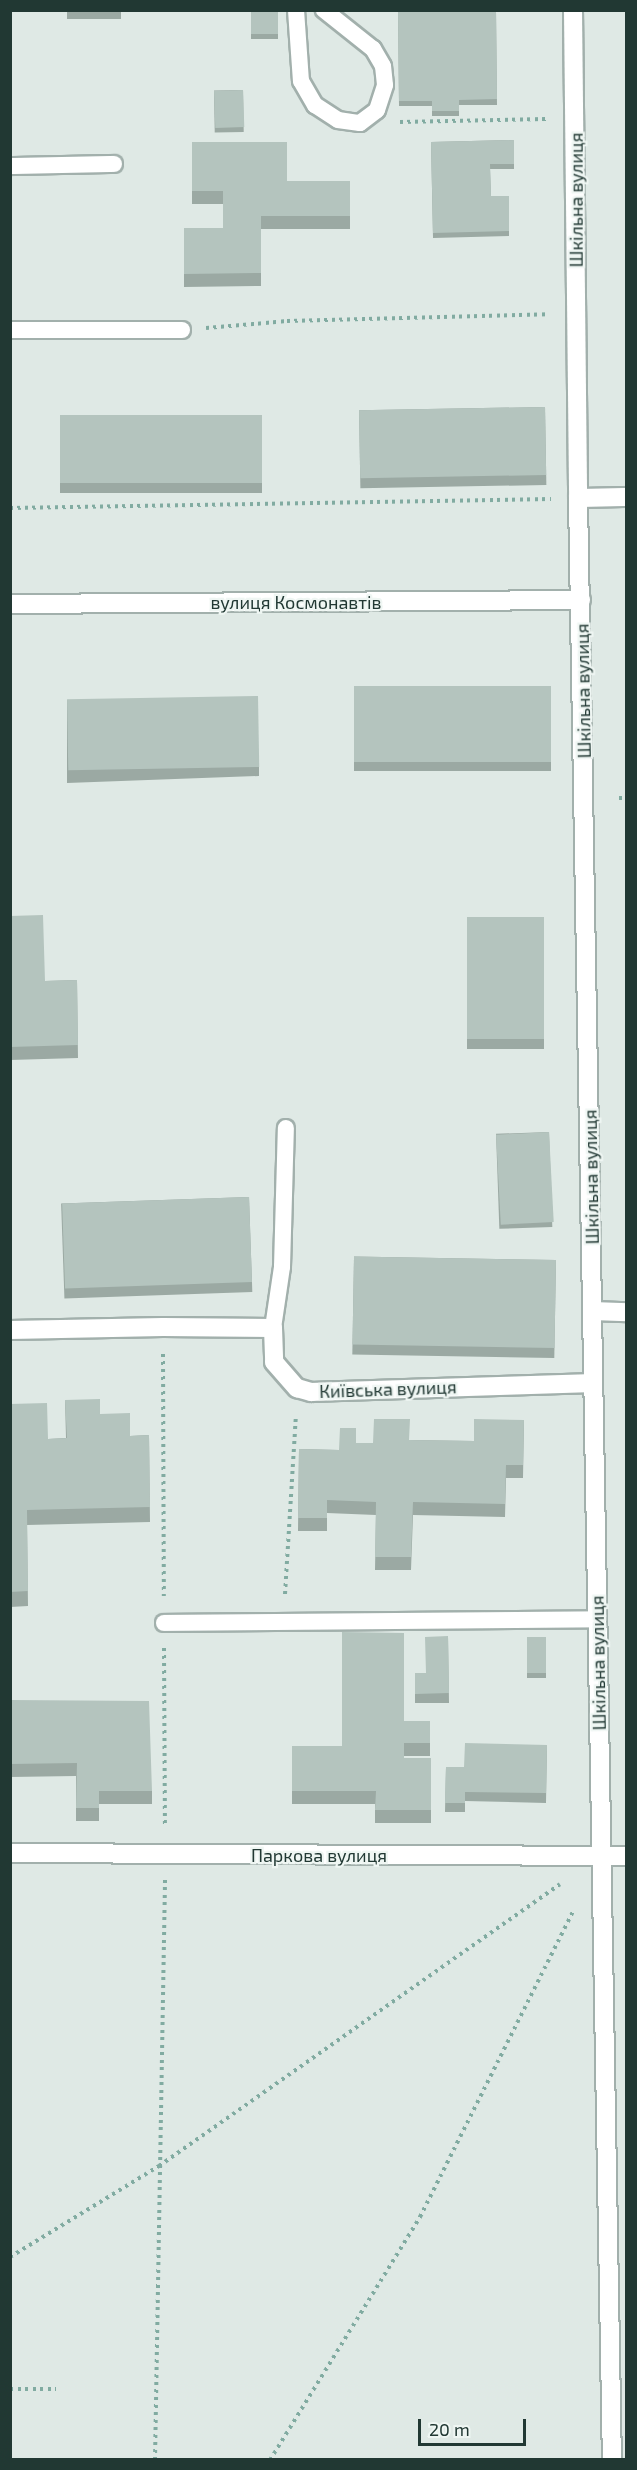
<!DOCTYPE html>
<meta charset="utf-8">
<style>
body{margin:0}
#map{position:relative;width:637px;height:2470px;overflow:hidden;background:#dfe9e5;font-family:"Exo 2",sans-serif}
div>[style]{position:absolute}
.path>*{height:4px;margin-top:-2px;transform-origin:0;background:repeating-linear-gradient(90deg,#81aba1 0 3px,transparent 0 7.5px)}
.roads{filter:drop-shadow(2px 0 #a2b0ac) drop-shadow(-2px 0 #a2b0ac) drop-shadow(0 2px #a2b0ac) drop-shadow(0 -2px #a2b0ac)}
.service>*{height:16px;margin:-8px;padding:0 8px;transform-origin:8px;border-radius:8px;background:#fff}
.minor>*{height:18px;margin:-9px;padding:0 9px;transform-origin:9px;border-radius:9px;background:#fff}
.wall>*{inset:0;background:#9ba9a3;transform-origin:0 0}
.building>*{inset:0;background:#b4c4be;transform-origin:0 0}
span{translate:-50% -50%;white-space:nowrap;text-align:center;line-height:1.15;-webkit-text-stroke:4.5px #eff6f3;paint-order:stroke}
.street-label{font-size:18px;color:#213833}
.frame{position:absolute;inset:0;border:12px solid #213833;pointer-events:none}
.scale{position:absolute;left:418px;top:2419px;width:108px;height:27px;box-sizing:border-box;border:3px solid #213833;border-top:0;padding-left:8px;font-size:18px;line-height:21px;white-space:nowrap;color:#213833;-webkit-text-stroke:4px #eff6f3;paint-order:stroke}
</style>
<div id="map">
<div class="path">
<i style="left:400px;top:122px;width:146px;rotate:-1.2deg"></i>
<i style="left:206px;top:328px;width:81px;rotate:-4.9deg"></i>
<i style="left:287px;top:321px;width:262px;rotate:-1.5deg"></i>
<i style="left:10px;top:508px;width:541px;rotate:-0.95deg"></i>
<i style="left:619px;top:798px;width:7px"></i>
<i style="left:163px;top:1354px;width:242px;rotate:89.8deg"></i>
<i style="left:285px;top:1594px;width:178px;rotate:-86.5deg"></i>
<i style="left:164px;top:1648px;width:179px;rotate:89.7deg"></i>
<i style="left:10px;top:2257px;width:175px;rotate:-31.4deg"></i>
<i style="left:159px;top:2166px;width:490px;rotate:-35.1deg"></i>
<i style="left:10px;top:2389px;width:46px"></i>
<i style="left:155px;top:2460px;width:581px;rotate:-89.01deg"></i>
<i style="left:270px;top:2460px;width:286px;rotate:-58.3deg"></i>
<i style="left:420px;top:2217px;width:344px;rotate:-63.4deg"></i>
</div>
<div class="roads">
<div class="service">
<i style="left:296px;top:10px;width:71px;rotate:86deg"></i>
<i style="left:301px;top:81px;width:28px;rotate:60deg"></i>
<i style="left:315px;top:105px;width:27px;rotate:33deg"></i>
<i style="left:338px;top:120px;width:22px;rotate:8deg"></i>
<i style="left:360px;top:123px;width:21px;rotate:-37deg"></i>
<i style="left:377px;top:110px;width:26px;rotate:-72deg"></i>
<i style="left:385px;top:85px;width:19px;rotate:-96deg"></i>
<i style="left:383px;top:66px;width:20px;rotate:-120deg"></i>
<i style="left:373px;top:49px;width:63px;rotate:-141.5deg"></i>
<i style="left:10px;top:166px;width:104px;rotate:-1.1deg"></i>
<i style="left:10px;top:330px;width:172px"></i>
<i style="left:273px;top:1328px;width:62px;rotate:-81.6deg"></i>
<i style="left:282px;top:1267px;width:139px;rotate:-88.4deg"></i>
<i style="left:164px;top:1623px;width:433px;rotate:-0.5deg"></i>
</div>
<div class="minor">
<i style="left:573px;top:10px;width:488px;rotate:89.4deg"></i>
<i style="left:578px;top:498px;width:1962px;rotate:89.01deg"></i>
<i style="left:578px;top:498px;width:48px;rotate:-1.2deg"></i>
<i style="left:10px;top:604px;width:571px;rotate:-0.4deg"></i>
<i style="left:594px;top:1311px;width:32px;rotate:2deg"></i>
<i style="left:10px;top:1330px;width:153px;rotate:-1.1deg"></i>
<i style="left:163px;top:1327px;width:110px;rotate:0.5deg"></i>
<i style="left:273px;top:1328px;width:34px;rotate:88deg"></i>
<i style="left:274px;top:1362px;width:35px;rotate:49deg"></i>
<i style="left:297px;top:1388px;width:15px;rotate:16deg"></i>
<i style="left:311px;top:1392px;width:282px;rotate:-1.8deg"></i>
<i style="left:10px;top:1853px;width:616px;rotate:0.28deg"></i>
</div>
</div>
<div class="wall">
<i style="left:67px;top:10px;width:54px;height:9px"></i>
<i style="left:251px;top:10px;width:27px;height:29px"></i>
<i style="clip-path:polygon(398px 10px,496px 10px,497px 105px,459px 105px,459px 116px,432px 116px,432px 106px,399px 106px)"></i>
<i style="left:243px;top:90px;width:42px;height:29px;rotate:89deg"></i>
<i style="clip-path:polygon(514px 140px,514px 169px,490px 169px,491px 196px,509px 196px,509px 236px,433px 238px,431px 142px)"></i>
<i style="clip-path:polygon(192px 142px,287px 181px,350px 181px,350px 229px,261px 229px,261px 286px,184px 287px,184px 228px,223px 228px,223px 204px,192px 204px)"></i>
<i style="left:545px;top:407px;width:78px;height:186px;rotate:89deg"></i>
<i style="left:60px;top:415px;width:202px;height:78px"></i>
<i style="left:551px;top:686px;width:85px;height:197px;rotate:90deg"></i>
<i style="clip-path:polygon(67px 700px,259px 767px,259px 776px,67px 783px)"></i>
<i style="clip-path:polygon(10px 916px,45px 981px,77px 980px,78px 1058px,10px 1060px)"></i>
<i style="left:544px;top:917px;width:132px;height:77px;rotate:90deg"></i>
<i style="left:549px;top:1132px;width:95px;height:53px;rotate:88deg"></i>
<i style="left:249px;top:1197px;width:95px;height:188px;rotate:88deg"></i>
<i style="left:556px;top:1260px;width:98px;height:202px;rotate:91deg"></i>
<i style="clip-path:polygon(65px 1400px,100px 1414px,130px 1436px,149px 1435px,150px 1522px,27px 1525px,28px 1606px,10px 1607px,10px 1404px,48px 1439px,66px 1438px)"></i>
<i style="clip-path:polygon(524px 1420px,523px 1478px,506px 1478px,505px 1517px,413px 1515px,411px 1570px,375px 1570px,376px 1515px,327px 1513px,327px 1531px,298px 1531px,299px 1449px,339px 1450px,373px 1443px,409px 1440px,474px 1441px)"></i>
<i style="clip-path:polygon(448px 1636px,449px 1703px,415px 1703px,415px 1673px,426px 1673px)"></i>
<i style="left:527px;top:1637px;width:19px;height:41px"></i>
<i style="clip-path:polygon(10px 1700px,152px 1791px,152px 1804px,99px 1804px,99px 1821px,76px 1821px,76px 1776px,10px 1777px)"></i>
<i style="clip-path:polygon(404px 1721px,430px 1721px,430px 1756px,404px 1756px,404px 1758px,431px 1758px,431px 1823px,375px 1823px,375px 1804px,292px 1804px,292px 1746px,342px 1746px)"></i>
<i style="clip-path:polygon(547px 1745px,546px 1803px,465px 1801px,465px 1812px,445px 1812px,446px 1767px,464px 1767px)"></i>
</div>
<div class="building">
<i style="left:251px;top:10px;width:27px;height:24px"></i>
<i style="clip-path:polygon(398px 10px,496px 10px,497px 99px,459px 100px,459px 111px,432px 111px,432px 101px,399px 101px)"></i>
<i style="left:243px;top:90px;width:37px;height:29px;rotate:88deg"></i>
<i style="clip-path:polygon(514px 140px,514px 164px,490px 164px,491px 196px,509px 196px,509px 231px,433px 233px,431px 142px)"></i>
<i style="clip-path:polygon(192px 142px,287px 142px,287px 181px,350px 181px,350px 216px,261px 216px,261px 273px,184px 274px,184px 228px,223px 228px,223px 191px,192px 191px)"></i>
<i style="left:545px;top:407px;width:68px;height:186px;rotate:89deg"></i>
<i style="left:60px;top:415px;width:202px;height:68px"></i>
<i style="left:551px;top:686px;width:76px;height:197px;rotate:90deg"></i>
<i style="left:258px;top:696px;width:71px;height:191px;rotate:89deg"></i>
<i style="clip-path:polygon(43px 915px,45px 981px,77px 980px,78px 1045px,10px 1047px,10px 916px)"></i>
<i style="left:544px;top:917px;width:122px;height:77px;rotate:90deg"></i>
<i style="left:549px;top:1132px;width:90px;height:53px;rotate:87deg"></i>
<i style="left:249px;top:1197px;width:85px;height:187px;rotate:88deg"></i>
<i style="left:556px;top:1260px;width:88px;height:202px;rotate:91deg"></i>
<i style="clip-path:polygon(100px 1399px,100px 1414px,130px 1413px,130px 1436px,149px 1435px,150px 1507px,27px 1510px,28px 1591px,10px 1592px,10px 1404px,47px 1403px,48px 1439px,67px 1438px,65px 1400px)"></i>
<i style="clip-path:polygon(374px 1419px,410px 1419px,409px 1440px,474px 1441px,474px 1419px,524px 1420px,523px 1465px,506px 1465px,505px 1504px,413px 1502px,411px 1557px,375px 1557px,376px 1502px,327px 1500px,327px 1518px,298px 1518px,299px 1449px,339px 1450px,340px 1428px,356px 1428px,356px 1443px,373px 1443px)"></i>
<i style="clip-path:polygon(342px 1632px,404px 1633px,404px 1721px,430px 1721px,430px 1743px,404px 1743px,404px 1758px,431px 1758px,431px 1810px,375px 1810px,376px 1791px,292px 1791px,292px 1746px,342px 1746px)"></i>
<i style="clip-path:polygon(448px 1636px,449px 1693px,415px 1694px,415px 1673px,426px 1673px,425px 1637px)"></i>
<i style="left:527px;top:1637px;width:19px;height:36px"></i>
<i style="clip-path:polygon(10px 1700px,149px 1701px,152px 1791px,99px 1791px,99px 1808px,76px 1808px,77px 1763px,10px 1764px)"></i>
<i style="clip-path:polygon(465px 1743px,547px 1745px,546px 1793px,465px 1792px,465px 1803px,445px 1803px,446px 1767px,464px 1767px)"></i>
</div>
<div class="street-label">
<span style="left:576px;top:200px;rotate:-90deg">Шкільна вулиця</span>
<span style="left:296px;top:602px">вулиця Космонавтів</span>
<span style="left:583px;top:691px;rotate:-91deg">Шкільна вулиця</span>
<span style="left:591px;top:1177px;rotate:-91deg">Шкільна вулиця</span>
<span style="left:388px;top:1389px;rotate:-2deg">Київська вулиця</span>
<span style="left:598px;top:1663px;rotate:-91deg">Шкільна вулиця</span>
<span style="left:319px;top:1855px">Паркова вулиця</span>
</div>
<div class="frame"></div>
<div class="scale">20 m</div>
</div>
